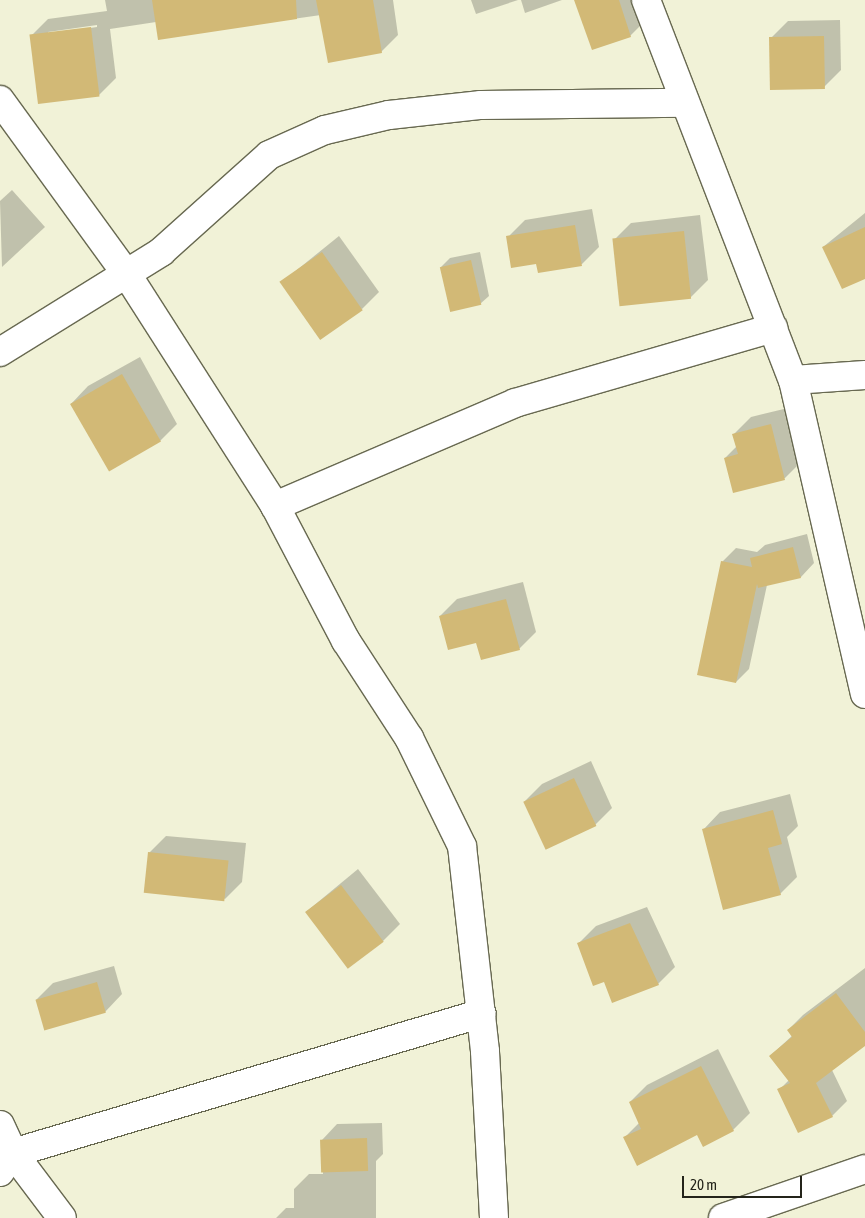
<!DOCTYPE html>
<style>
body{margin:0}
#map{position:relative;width:865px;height:1218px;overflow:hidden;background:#f1f2d7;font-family:"Asap Condensed",sans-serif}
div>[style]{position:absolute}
.shadow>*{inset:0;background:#0003}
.building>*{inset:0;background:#d2b976;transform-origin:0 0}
.roads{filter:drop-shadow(1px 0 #686951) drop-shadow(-1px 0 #686951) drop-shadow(0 1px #686951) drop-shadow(0 -1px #686951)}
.minor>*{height:28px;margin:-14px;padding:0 14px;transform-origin:14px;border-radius:14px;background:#fff}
span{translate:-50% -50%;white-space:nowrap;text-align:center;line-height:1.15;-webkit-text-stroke:4px #f1f2d7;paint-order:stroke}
.scale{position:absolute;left:682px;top:1176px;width:120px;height:22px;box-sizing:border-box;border:2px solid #24241a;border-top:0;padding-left:6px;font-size:15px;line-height:18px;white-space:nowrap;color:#24241a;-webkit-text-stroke:4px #f1f2d7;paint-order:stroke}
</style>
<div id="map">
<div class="shadow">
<i style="clip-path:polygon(evenodd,105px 0,393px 0,398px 35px,381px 52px,328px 14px,159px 38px,156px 22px,110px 29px,116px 78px,99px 95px,31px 36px,48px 19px,107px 11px,105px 0,97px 25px,97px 27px,48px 34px,48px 32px,97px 25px)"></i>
<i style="clip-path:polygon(471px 0,518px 0,476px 14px)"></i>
<i style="clip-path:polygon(521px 0,562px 0,525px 13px)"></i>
<i style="clip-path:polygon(580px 0,641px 0,647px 19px,630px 36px)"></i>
<i style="clip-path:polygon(840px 20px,841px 70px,824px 87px,771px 38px,788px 21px)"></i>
<i style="clip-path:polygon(12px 190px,45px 227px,2px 267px,0 201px)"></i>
<i style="clip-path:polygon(592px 209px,599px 247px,582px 264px,537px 262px,508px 237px,525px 220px)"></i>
<i style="clip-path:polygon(865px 213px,865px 277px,823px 247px)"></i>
<i style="clip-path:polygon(700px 215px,708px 280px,691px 297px,614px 240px,631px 223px)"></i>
<i style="clip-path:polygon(339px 236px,379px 292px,362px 309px,282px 282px)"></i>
<i style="clip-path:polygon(480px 252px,489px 296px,480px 304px,441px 267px,450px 258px)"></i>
<i style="clip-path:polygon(140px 357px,177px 424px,160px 441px,71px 404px,88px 386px)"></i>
<i style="clip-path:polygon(788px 408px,802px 461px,785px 478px,734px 491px,725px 458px,737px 446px,734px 434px,751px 417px)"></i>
<i style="clip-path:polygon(807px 534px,814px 563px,801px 577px,767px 585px,749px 669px,736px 682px,722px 562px,736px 548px,757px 552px,765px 545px)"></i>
<i style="clip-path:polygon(523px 582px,536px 632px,519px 649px,477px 642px,440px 616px,457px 599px)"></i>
<i style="clip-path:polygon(591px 761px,612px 808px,595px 825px,525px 801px,542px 784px)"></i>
<i style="clip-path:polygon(790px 794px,798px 826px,787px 837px,797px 877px,780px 894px,703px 830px,720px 812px)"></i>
<i style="clip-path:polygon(166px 836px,246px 843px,242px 882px,225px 899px,149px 853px)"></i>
<i style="clip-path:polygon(358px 869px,400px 924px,383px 941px,306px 912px)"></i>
<i style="clip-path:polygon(647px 907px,675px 967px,658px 984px,604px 981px,579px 943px,596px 926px)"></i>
<i style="clip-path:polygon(114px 966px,122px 994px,105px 1012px,36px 1000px,53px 983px)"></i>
<i style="clip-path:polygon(865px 968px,865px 1045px,832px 1070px,847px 1101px,832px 1116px,779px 1090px,789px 1080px,770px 1056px,793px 1035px,788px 1030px,803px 1015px)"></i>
<i style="clip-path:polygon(718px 1049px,750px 1113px,733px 1130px,625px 1137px,640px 1122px,630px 1102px,647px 1085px)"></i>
<i style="clip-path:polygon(382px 1123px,383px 1154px,376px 1161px,376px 1218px,276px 1218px,286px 1208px,294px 1208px,294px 1189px,309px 1174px,323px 1174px,322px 1140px,337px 1124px)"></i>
</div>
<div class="building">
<i style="clip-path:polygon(152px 0,296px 0,297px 19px,158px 40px)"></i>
<i style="clip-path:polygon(316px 0,373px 0,382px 53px,328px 63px)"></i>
<i style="clip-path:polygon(574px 0,619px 0,631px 37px,592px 50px)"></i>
<i style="left:91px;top:27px;width:70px;height:62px;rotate:83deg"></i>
<i style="left:824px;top:36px;width:53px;height:55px;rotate:89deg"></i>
<i style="clip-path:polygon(575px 225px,582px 266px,538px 273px,536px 264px,511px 268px,506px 236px)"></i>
<i style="clip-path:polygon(865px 227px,865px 279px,842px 289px,822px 247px)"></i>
<i style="left:684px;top:231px;width:68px;height:72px;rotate:84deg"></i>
<i style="left:322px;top:252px;width:71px;height:52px;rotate:55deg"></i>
<i style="left:471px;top:260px;width:46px;height:32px;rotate:77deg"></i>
<i style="left:122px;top:374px;width:78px;height:60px;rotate:60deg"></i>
<i style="clip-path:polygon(771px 424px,785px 480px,733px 493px,724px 458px,738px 454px,732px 434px)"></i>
<i style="clip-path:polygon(793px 547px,801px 578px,758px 588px,757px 584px,736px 683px,697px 675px,721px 561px,752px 567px,750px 558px)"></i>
<i style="clip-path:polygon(506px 599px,520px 650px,481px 660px,476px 643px,448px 650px,439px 616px)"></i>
<i style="left:574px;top:778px;width:53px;height:56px;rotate:65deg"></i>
<i style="clip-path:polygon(773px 810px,782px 844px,768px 848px,781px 895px,723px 910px,702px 829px)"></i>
<i style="left:148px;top:852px;width:81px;height:41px;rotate:6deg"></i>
<i style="left:341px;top:885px;width:71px;height:45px;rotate:53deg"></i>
<i style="clip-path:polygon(630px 923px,659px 985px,612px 1003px,604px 982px,593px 986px,577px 943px)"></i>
<i style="left:97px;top:982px;width:32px;height:64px;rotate:74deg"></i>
<i style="clip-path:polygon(836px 993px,865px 1032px,865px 1046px,816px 1083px,833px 1117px,798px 1133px,777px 1089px,790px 1083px,769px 1056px,792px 1037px,787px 1030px)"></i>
<i style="clip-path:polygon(701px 1066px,734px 1131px,703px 1147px,697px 1135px,637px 1166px,623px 1137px,641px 1129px,629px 1102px)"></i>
<i style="left:367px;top:1138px;width:33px;height:47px;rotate:88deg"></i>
</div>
<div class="roads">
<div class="minor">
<i style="left:646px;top:0;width:407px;rotate:68.9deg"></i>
<i style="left:793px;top:380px;width:322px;rotate:77.1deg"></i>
<i style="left:0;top:100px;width:218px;rotate:54deg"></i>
<i style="left:128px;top:276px;width:273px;rotate:57.4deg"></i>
<i style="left:0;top:352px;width:190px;rotate:-31.8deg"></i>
<i style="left:161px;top:252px;width:145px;rotate:-41.9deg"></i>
<i style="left:269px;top:155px;width:61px;rotate:-24.1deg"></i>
<i style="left:325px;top:130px;width:66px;rotate:-13.2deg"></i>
<i style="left:389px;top:115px;width:93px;rotate:-6.2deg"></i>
<i style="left:481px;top:105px;width:204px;rotate:-0.6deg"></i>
<i style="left:793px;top:380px;width:72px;rotate:-4deg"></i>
<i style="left:0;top:1125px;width:31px;rotate:65deg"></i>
<i style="left:13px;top:1153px;width:81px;rotate:53deg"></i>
<i style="left:0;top:1172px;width:23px;rotate:-56deg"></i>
<i style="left:13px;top:1153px;width:489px;rotate:-16.6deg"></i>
<i style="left:494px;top:1218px;width:167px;rotate:-93.1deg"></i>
<i style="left:485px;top:1051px;width:206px;rotate:-96.4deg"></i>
<i style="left:462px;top:846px;width:120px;rotate:-116.1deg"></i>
<i style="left:409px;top:738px;width:116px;rotate:-123deg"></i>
<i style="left:346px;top:641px;width:153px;rotate:-117.7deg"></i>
<i style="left:275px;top:506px;width:261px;rotate:-23.2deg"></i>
<i style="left:515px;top:403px;width:269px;rotate:-16.2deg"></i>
<i style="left:723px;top:1218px;width:150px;rotate:-19deg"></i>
</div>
</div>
<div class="scale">20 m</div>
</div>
